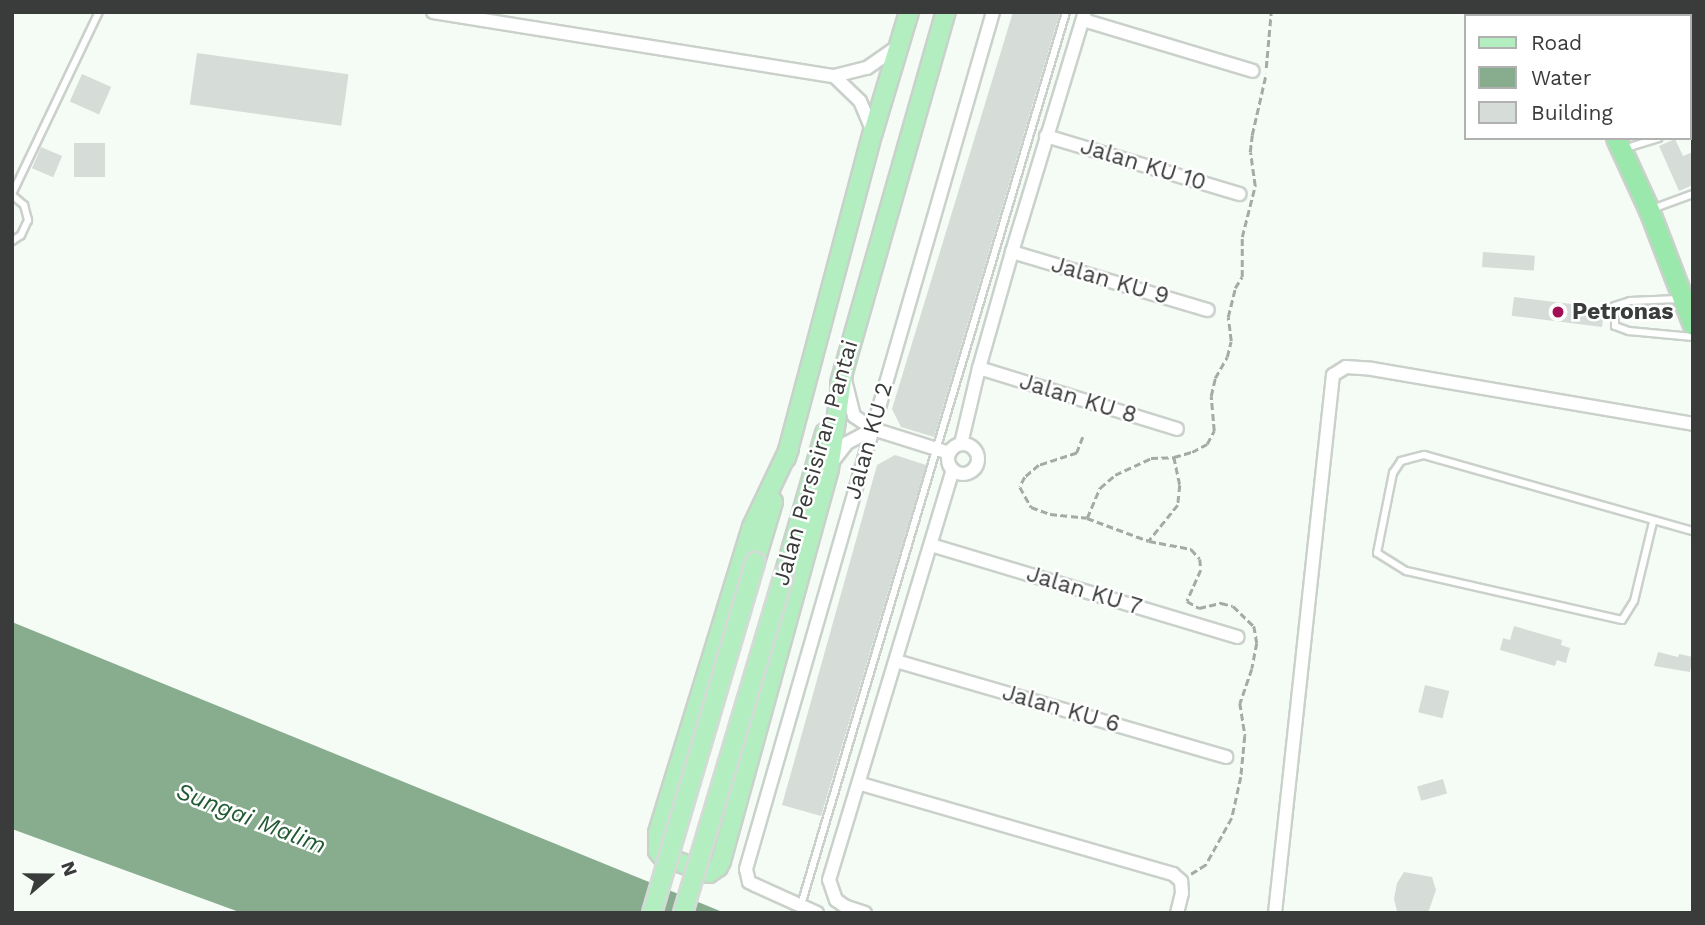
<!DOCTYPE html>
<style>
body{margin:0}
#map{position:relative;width:1705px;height:925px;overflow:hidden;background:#f5fcf6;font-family:"Work Sans",sans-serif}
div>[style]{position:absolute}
.water>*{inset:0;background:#87ad8e}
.building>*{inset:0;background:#d6dcd7;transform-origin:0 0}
.path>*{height:2.5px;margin-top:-1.25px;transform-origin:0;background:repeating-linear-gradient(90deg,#a5aaa6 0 7px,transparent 0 10.5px)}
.roads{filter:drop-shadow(2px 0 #cad1cb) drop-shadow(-2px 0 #cad1cb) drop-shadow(0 2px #cad1cb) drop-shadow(0 -2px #cad1cb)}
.service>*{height:6px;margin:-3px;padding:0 3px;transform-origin:3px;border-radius:3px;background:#fff}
.minor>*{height:12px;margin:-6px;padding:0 6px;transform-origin:6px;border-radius:6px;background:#fff}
.minor>.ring{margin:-6px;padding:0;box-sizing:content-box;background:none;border:12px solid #fff;border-radius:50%}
.primary>*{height:18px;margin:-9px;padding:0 9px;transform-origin:9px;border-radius:9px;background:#b3eec1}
.trunk>*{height:19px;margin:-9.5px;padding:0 9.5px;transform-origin:9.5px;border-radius:9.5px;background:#9ae8ac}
.bridges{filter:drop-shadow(2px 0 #d7d8d8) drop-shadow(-2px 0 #d7d8d8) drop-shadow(0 2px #d7d8d8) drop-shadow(0 -2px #d7d8d8)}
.primary-bridge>*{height:18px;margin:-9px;padding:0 9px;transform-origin:9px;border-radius:9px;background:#b3eec1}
.dots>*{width:19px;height:19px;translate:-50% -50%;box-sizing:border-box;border:4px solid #fff;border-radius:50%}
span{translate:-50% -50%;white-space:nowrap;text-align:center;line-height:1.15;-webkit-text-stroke:5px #fff;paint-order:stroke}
.street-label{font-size:23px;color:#393c3a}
.poi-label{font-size:23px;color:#393c3a;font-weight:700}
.left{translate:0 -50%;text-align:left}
.water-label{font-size:24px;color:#215a32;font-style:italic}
.frame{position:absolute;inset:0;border:14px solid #393c3a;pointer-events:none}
.legend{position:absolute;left:1464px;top:14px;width:228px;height:126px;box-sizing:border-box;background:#fff;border:2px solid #b0b1b0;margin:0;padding:9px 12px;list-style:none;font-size:21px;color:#393c3a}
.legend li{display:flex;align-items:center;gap:14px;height:35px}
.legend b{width:35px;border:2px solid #b0b1b0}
.north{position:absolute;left:14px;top:841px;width:70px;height:70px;-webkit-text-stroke:5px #fff;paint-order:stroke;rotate:70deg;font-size:19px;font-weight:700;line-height:28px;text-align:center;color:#393c3a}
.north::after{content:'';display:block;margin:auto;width:24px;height:32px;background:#393c3a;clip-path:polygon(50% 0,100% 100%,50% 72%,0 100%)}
</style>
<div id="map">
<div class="water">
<i style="clip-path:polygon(12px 622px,725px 913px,242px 913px,12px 829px)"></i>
</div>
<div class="building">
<i style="clip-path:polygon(1013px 12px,1060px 12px,934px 437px,901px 427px,892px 409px)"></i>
<i style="left:197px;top:53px;width:153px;height:52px;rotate:8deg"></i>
<i style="left:82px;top:74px;width:32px;height:30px;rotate:24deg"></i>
<i style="clip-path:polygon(1675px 139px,1683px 156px,1693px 152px,1693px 185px,1679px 191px,1659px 146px)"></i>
<i style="left:74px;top:143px;width:31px;height:34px"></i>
<i style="left:41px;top:147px;width:23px;height:23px;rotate:23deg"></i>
<i style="left:1483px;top:252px;width:52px;height:15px;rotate:4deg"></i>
<i style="left:1514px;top:297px;width:91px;height:19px;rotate:7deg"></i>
<i style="clip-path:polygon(895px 455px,926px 465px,821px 816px,782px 805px,877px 465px)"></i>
<i style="clip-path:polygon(1514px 626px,1562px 640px,1561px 645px,1570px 648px,1566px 663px,1557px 660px,1555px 666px,1500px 650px,1503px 638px,1510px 640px)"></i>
<i style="clip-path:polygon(1658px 652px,1678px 657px,1679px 654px,1693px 657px,1690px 672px,1654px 666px)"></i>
<i style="left:1425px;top:685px;width:25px;height:28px;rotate:14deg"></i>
<i style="left:1443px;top:779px;width:15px;height:27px;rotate:74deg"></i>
<i style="clip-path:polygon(1404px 872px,1432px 877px,1436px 890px,1428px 913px,1397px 911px,1394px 899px,1397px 883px)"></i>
</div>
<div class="path">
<i style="left:1266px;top:68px;width:56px;rotate:-84.9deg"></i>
<i style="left:1083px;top:437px;width:17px;rotate:111deg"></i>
<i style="left:1077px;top:453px;width:40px;rotate:162deg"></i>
<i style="left:1039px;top:465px;width:18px;rotate:139deg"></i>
<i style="left:1025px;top:477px;width:11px;rotate:117deg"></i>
<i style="left:1020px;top:487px;width:23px;rotate:61deg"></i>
<i style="left:1031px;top:507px;width:20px;rotate:20deg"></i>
<i style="left:1050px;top:514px;width:37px;rotate:6deg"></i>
<i style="left:1087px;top:518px;width:66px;rotate:20.4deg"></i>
<i style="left:1174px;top:457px;width:29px;rotate:78deg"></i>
<i style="left:1180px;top:485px;width:20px;rotate:96deg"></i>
<i style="left:1178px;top:505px;width:46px;rotate:128.9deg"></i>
<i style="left:1149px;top:541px;width:43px;rotate:10.8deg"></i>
<i style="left:1191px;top:549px;width:13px;rotate:48deg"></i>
<i style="left:1200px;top:559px;width:11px;rotate:85deg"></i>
<i style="left:1201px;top:570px;width:34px;rotate:114deg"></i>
<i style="left:1187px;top:601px;width:14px;rotate:30deg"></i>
<i style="left:1199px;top:608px;width:23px;rotate:-13deg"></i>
<i style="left:1221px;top:603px;width:12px;rotate:14deg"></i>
<i style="left:1233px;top:606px;width:29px;rotate:44deg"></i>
<i style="left:1254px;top:626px;width:17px;rotate:80deg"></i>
<i style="left:1257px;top:643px;width:26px;rotate:101deg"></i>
<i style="left:1252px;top:669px;width:36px;rotate:109deg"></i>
<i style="left:1240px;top:703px;width:33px;rotate:81deg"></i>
<i style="left:1245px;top:736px;width:41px;rotate:95.6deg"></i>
<i style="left:1241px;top:777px;width:42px;rotate:102.4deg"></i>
<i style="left:1232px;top:818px;width:54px;rotate:119deg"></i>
<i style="left:1206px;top:865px;width:19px;rotate:148deg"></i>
<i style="left:1087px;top:518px;width:33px;rotate:-67deg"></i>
<i style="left:1100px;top:488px;width:20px;rotate:-41deg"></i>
<i style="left:1115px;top:475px;width:40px;rotate:-25deg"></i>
<i style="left:1151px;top:458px;width:23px;rotate:-2deg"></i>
<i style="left:1174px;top:457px;width:19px;rotate:-16deg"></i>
<i style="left:1192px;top:452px;width:17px;rotate:-28deg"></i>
<i style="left:1207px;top:444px;width:15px;rotate:-62deg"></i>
<i style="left:1214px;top:431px;width:35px;rotate:-95deg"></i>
<i style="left:1211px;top:396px;width:18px;rotate:-77deg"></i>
<i style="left:1215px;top:378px;width:24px;rotate:-60deg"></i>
<i style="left:1227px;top:357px;width:16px;rotate:-76deg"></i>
<i style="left:1231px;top:341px;width:24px;rotate:-97deg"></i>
<i style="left:1228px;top:317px;width:30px;rotate:-76deg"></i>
<i style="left:1235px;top:288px;width:13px;rotate:-58deg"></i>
<i style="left:1242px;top:277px;width:40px;rotate:-90deg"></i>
<i style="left:1242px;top:237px;width:53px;rotate:-75.7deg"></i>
<i style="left:1255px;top:186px;width:34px;rotate:-98deg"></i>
<i style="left:1250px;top:152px;width:17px;rotate:-83deg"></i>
<i style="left:1252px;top:135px;width:63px;rotate:-77.1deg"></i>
</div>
<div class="roads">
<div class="service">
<i style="left:1596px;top:12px;width:4px;rotate:63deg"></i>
<i style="left:1689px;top:133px;width:4px"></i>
<i style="left:1623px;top:149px;width:37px;rotate:-17deg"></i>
<i style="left:12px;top:194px;width:202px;rotate:-64.5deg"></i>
<i style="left:12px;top:195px;width:16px;rotate:40deg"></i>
<i style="left:24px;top:205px;width:16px;rotate:75deg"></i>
<i style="left:28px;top:220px;width:17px;rotate:115deg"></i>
<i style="left:21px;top:235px;width:11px;rotate:146deg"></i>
<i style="left:1652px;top:209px;width:44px;rotate:-20.1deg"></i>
<i style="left:1678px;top:299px;width:48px;rotate:177.6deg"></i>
<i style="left:1630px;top:301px;width:16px;rotate:162deg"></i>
<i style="left:1615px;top:306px;width:20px;rotate:90deg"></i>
<i style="left:1615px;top:326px;width:15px;rotate:20deg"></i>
<i style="left:1629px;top:331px;width:64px;rotate:5.4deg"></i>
<i style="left:1653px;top:522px;width:81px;rotate:103.5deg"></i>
<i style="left:1634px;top:601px;width:22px;rotate:122deg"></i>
<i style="left:1622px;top:620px;width:221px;rotate:-167.2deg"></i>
<i style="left:1406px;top:571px;width:34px;rotate:-148deg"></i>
<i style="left:1377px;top:553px;width:82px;rotate:-78.7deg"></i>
<i style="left:1393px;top:473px;width:14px;rotate:-56deg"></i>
<i style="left:1401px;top:461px;width:24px;rotate:-15deg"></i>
<i style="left:1424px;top:455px;width:280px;rotate:15.8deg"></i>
<i style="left:801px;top:905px;width:931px;rotate:-73.47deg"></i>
</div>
<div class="minor">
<i style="left:433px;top:12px;width:406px;rotate:9.1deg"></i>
<i style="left:834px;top:76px;width:34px;rotate:-14deg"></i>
<i style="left:867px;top:68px;width:38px;rotate:-35deg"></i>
<i style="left:1083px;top:20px;width:177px;rotate:16.7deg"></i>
<i style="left:834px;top:76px;width:36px;rotate:44deg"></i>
<i style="left:860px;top:101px;width:33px;rotate:67deg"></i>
<i style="left:1046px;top:136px;width:202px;rotate:16.7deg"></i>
<i style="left:1012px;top:252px;width:204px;rotate:16.5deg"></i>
<i style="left:979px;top:368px;width:207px;rotate:17.1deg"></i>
<i style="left:845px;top:380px;width:37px;rotate:76deg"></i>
<i style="left:854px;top:416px;width:23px;rotate:34deg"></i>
<i style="left:873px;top:429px;width:80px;rotate:17.5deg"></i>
<i class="ring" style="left:948px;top:444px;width:18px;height:18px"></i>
<i style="left:961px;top:444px;width:78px;rotate:-76.7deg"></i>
<i style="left:979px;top:368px;width:121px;rotate:-74.1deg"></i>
<i style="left:1012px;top:252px;width:251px;rotate:-73.1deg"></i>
<i style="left:833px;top:461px;width:23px;rotate:-52deg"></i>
<i style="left:847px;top:443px;width:30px;rotate:-28deg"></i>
<i style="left:931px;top:545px;width:320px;rotate:16.7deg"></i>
<i style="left:896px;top:661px;width:344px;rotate:16.2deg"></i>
<i style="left:861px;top:784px;width:325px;rotate:16.1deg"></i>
<i style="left:1173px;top:874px;width:11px;rotate:41deg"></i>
<i style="left:1181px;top:881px;width:12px;rotate:85deg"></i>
<i style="left:1182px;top:893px;width:21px;rotate:104deg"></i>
<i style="left:817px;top:913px;width:68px;rotate:-155.7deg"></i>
<i style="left:755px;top:885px;width:7px;rotate:-153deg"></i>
<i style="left:749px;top:882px;width:13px;rotate:-103deg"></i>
<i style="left:746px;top:869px;width:892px;rotate:-73.92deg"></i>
<i style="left:865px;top:913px;width:20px;rotate:-162deg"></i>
<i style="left:846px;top:907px;width:12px;rotate:-145deg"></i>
<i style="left:836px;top:900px;width:21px;rotate:-109deg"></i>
<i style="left:829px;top:880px;width:428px;rotate:-73.2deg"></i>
<i style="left:1275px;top:913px;width:541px;rotate:-83.85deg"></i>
<i style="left:1333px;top:375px;width:15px;rotate:-32deg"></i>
<i style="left:1346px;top:367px;width:26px;rotate:4deg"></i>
<i style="left:1372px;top:369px;width:326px;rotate:9.7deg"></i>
</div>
<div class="primary">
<i style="left:840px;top:383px;width:386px;rotate:-74.1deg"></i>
<i style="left:789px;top:449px;width:86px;rotate:115.4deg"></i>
<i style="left:752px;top:527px;width:320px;rotate:107.1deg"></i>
<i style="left:658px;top:833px;width:18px;rotate:90deg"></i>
<i style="left:658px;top:851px;width:6px;rotate:51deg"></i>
<i style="left:662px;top:856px;width:50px;rotate:19.9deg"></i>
<i style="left:709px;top:873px;width:11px;rotate:-34deg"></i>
<i style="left:718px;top:867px;width:7px;rotate:-63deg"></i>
<i style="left:721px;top:861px;width:407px;rotate:-74.6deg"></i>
<i style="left:829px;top:469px;width:97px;rotate:-81.7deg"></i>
<i style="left:786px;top:458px;width:337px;rotate:-75.1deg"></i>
<i style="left:873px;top:132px;width:125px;rotate:-73.3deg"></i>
<i style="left:755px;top:562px;width:63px;rotate:-73.3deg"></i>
<i style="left:784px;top:575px;width:148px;rotate:-73.9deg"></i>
</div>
<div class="trunk">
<i style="left:1561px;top:12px;width:4px;rotate:76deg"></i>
<i style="left:1616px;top:138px;width:79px;rotate:65.4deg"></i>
<i style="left:1649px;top:210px;width:123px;rotate:69.1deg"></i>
</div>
</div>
<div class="bridges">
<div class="primary-bridge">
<i style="left:652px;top:913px;width:366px;rotate:-73.6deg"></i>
<i style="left:683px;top:913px;width:353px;rotate:-73.4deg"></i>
</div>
</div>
<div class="dots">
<i style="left:1558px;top:312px;background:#a10f54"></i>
</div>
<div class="street-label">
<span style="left:1143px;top:165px;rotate:17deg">Jalan KU 10</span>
<span style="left:1110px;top:281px;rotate:16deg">Jalan KU 9</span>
<span style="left:1078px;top:399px;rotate:17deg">Jalan KU 8</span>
<span style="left:869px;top:441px;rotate:-74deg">Jalan KU 2</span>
<span style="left:816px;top:463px;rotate:-74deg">Jalan Persisiran Pantai</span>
<span style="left:1084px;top:591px;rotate:17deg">Jalan KU 7</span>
<span style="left:1061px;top:709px;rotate:16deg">Jalan KU 6</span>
</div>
<div class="poi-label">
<span class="left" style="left:1572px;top:312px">Petronas</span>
</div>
<div class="water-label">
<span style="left:251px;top:819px;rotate:21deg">Sungai Malim</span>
</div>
<div class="frame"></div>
<ul class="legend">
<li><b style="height:9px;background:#b3eec1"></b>Road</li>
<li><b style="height:19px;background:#87ad8e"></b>Water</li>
<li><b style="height:19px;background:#d6dcd7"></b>Building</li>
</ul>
<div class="north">N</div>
</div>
